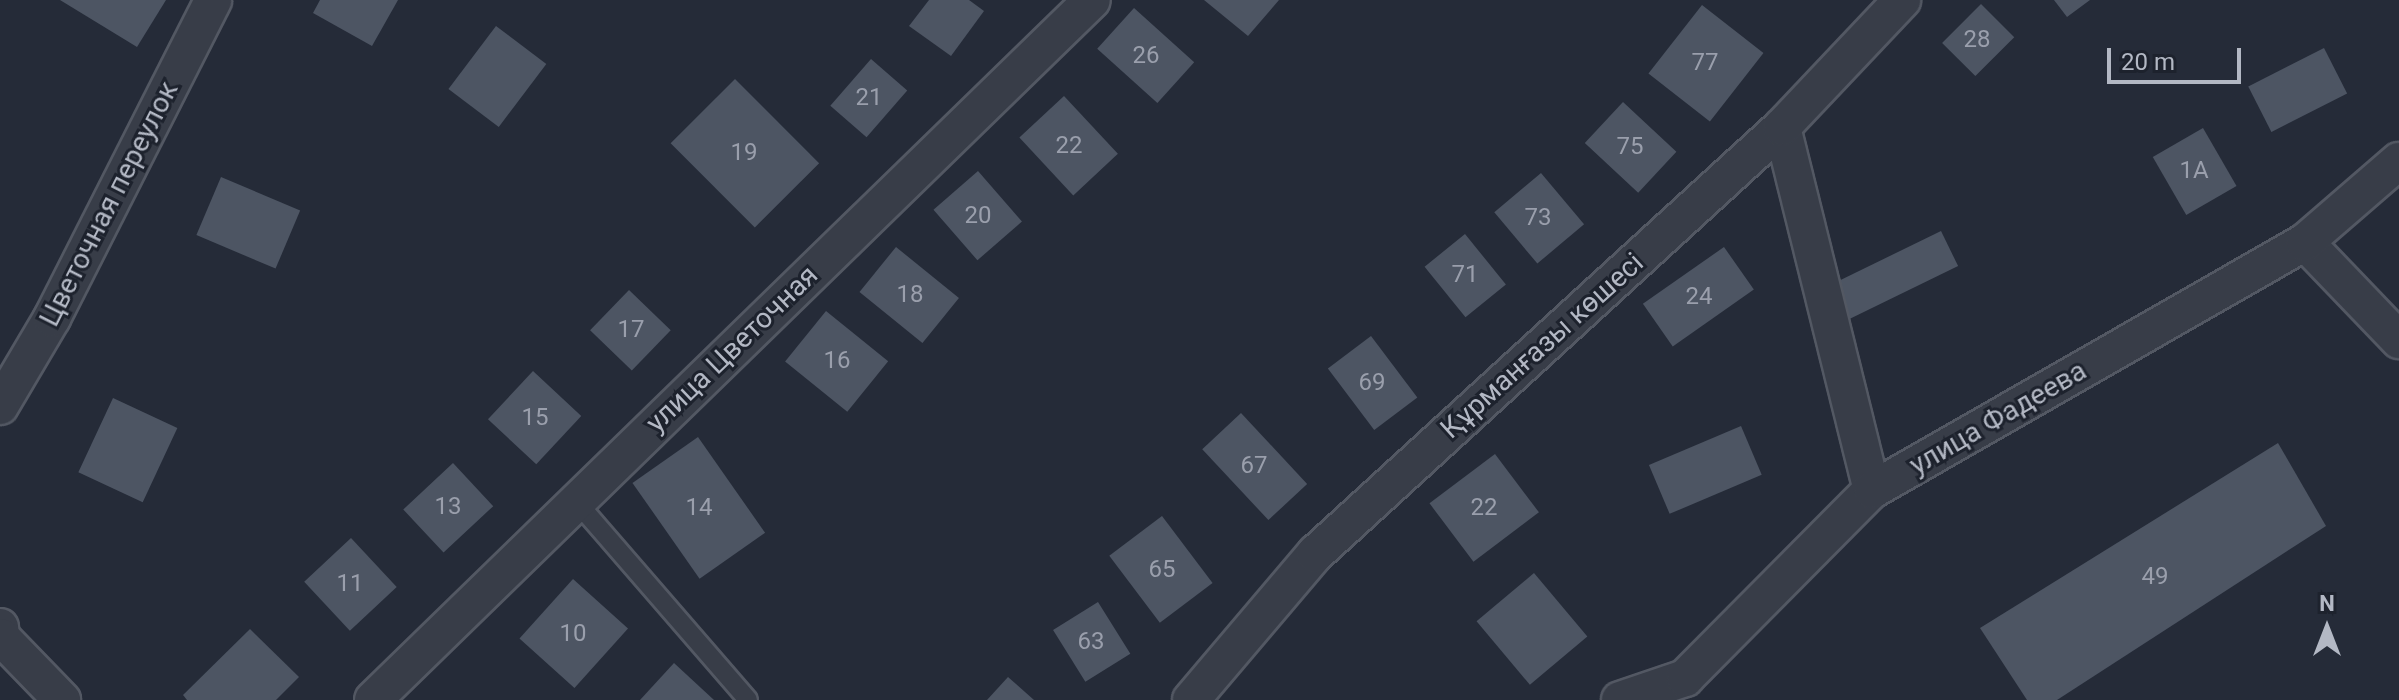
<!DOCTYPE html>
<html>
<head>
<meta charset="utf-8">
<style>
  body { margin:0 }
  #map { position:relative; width:2399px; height:700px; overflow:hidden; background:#252b38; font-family:Roboto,sans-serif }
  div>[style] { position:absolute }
  .building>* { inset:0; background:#4d5563; transform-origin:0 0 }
  .roads { filter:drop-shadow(2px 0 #535863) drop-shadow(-2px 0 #535863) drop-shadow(0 2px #535863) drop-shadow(0 -2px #535863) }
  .lane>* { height:18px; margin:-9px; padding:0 9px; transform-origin:9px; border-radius:9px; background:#383d48 }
  .street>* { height:36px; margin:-18px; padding:0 18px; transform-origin:18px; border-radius:18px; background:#383d48 }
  span { translate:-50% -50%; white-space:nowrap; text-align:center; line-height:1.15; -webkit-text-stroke:6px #1d222d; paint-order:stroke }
  .number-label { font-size:24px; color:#9a9fac }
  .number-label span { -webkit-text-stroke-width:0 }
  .street-label { font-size:28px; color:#b3b8c4 }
  .north { position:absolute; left:2287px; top:588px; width:80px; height:80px; -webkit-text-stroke:6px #1d222d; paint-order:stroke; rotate:0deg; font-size:22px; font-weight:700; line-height:32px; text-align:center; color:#b3b8c4 }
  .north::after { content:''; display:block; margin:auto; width:28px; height:36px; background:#b3b8c4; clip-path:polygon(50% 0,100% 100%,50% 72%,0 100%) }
  .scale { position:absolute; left:2107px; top:48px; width:134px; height:36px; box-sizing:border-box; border:4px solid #b3b8c4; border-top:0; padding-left:10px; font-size:24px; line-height:28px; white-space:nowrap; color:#b3b8c4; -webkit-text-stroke:6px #1d222d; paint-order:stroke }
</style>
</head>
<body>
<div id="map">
  <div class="building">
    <div style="clip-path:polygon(60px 0,166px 0,137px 47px)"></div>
    <div style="clip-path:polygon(320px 0,398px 0,372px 46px,313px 13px)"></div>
    <div style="clip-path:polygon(929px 0,969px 0,984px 11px,951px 56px,909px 26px)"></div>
    <div style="clip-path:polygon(1204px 0,1279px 0,1248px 36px)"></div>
    <div style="clip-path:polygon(2054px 0,2090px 0,2067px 17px)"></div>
    <div style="left:1981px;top:4px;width:47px;height:55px;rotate:45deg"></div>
    <div style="left:1702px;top:5px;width:78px;height:87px;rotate:38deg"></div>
    <div style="left:1134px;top:8px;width:81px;height:55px;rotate:42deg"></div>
    <div style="left:496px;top:26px;width:63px;height:79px;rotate:37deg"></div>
    <div style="left:2324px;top:48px;width:51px;height:85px;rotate:63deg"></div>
    <div style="left:871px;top:59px;width:48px;height:62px;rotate:41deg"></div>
    <div style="left:735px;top:79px;width:119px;height:91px;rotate:45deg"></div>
    <div style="left:1064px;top:96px;width:79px;height:61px;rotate:47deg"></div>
    <div style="left:1623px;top:102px;width:73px;height:56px;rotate:43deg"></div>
    <div style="left:2203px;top:128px;width:67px;height:58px;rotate:60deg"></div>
    <div style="left:978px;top:171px;width:67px;height:59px;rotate:49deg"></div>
    <div style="left:1541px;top:173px;width:67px;height:61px;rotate:50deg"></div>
    <div style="left:221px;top:177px;width:86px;height:63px;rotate:23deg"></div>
    <div style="left:1941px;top:231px;width:39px;height:122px;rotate:64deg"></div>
    <div style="left:1465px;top:234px;width:65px;height:52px;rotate:51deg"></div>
    <div style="left:896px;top:247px;width:81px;height:58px;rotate:39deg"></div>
    <div style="left:1724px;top:247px;width:52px;height:99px;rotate:55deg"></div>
    <div style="left:629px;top:290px;width:58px;height:56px;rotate:44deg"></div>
    <div style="left:826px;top:311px;width:80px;height:65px;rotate:39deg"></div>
    <div style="left:1371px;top:336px;width:77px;height:54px;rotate:53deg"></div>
    <div style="left:533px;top:371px;width:66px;height:66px;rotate:43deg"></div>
    <div style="left:113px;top:398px;width:71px;height:82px;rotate:25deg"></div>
    <div style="left:1241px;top:413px;width:97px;height:53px;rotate:47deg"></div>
    <div style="left:1741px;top:426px;width:53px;height:100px;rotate:67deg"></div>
    <div style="left:698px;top:437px;width:117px;height:80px;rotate:55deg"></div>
    <div style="clip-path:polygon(2278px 443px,2326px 526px,2057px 700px,2027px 700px,1980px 628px)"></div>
    <div style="left:1495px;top:454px;width:73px;height:82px;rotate:53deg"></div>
    <div style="left:453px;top:463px;width:59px;height:68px;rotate:47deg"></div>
    <div style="left:1162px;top:516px;width:84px;height:66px;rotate:53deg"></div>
    <div style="left:351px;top:538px;width:67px;height:64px;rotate:47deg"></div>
    <div style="left:1534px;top:573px;width:83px;height:75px;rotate:50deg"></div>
    <div style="left:573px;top:579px;width:74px;height:80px;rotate:42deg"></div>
    <div style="left:1098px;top:602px;width:61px;height:53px;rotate:58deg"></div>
    <div style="clip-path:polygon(250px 629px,299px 677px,276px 700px,187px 700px,183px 695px)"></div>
    <div style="clip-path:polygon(674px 663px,714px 700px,640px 700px)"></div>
    <div style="clip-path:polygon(1008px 677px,1034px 700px,987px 700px)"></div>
  </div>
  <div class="roads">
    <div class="lane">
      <div style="left:575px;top:500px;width:264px;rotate:49.1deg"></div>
    </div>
    <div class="street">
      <div style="left:1782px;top:127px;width:374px;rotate:76.1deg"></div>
      <div style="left:2305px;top:242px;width:136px;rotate:46.2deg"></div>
      <div style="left:0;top:406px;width:102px;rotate:-59.4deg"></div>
      <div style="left:52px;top:318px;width:356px;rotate:-63.1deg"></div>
      <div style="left:0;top:627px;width:10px;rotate:84deg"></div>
      <div style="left:1px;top:637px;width:88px;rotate:45.9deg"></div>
      <div style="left:373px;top:700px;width:1003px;rotate:-44.23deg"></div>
      <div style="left:1191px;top:700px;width:192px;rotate:-49.7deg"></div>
      <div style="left:1315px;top:554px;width:633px;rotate:-42.44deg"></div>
      <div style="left:1782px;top:127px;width:175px;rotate:-46.6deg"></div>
      <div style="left:1620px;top:700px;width:69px;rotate:-18.7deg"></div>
      <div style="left:1685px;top:678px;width:265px;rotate:-45.2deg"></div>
      <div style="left:1872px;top:490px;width:499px;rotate:-29.8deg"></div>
      <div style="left:2305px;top:242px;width:124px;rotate:-40.8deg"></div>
    </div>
  </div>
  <div class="number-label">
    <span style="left:1977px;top:40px">28</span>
    <span style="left:1146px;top:56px">26</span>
    <span style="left:1705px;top:63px">77</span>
    <span style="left:869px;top:98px">21</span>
    <span style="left:1069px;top:146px">22</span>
    <span style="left:1630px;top:147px">75</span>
    <span style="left:744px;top:153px">19</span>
    <span style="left:2194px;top:171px">1А</span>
    <span style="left:978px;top:216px">20</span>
    <span style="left:1538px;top:218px">73</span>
    <span style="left:1465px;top:275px">71</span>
    <span style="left:910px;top:295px">18</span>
    <span style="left:1699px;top:297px">24</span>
    <span style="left:631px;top:330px">17</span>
    <span style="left:837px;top:361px">16</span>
    <span style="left:1372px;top:383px">69</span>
    <span style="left:535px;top:418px">15</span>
    <span style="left:1254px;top:466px">67</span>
    <span style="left:448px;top:507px">13</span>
    <span style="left:699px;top:508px">14</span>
    <span style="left:1484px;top:508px">22</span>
    <span style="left:1162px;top:570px">65</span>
    <span style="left:2155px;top:577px">49</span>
    <span style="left:350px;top:584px">11</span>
    <span style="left:573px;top:634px">10</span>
    <span style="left:1091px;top:642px">63</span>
  </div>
  <div class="street-label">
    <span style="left:109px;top:204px;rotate:-63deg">Цветочная переулок</span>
    <span style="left:1542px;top:346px;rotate:-42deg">Құрманғазы көшесі</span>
    <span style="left:732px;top:349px;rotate:-44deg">улица Цветочная</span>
    <span style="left:1998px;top:418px;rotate:-30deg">улица Фадеева</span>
  </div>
  <div class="north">N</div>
  <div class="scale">20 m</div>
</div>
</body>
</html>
